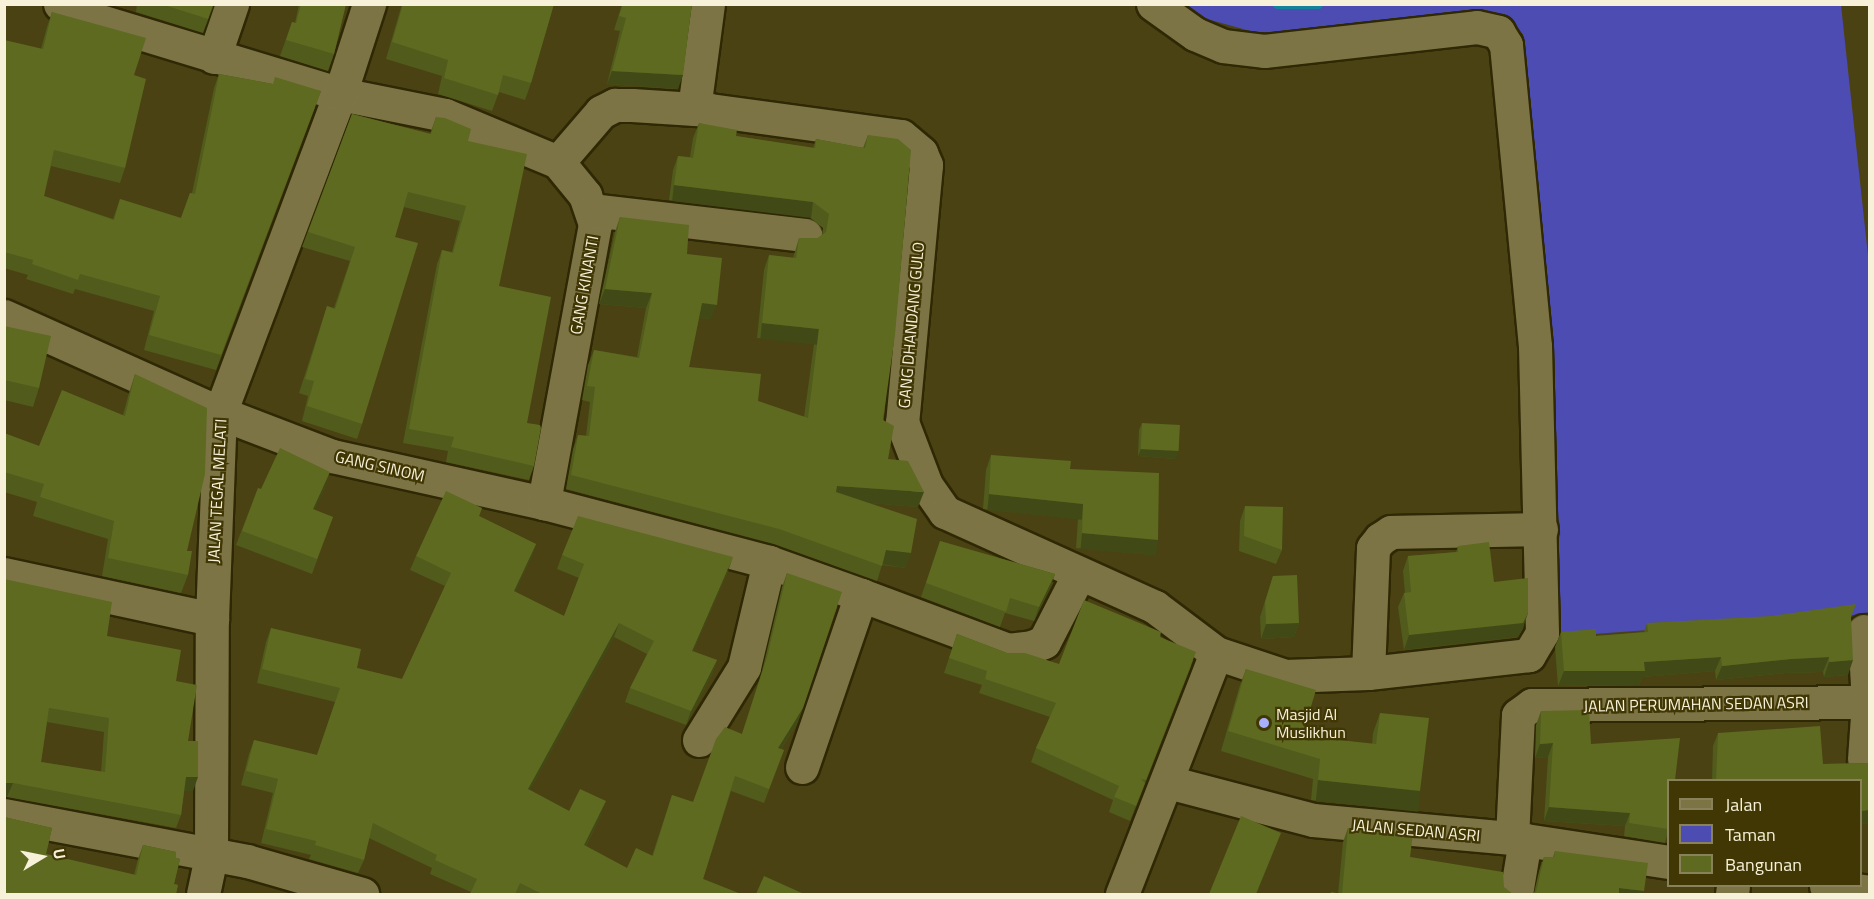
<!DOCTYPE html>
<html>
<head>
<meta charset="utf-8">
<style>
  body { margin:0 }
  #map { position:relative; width:1874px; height:899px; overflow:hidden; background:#4b4213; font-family:"Titillium Web",sans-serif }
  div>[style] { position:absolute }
  .green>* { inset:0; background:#4d4cb2 }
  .stream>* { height:9px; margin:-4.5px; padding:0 4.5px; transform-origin:4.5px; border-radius:4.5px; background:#13839c }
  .roads { filter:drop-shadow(2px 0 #2f2804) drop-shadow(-2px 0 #2f2804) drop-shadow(0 2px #2f2804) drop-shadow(0 -2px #2f2804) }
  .minor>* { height:33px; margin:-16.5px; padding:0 16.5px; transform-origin:16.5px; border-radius:16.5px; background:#7d7446 }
  .wall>* { inset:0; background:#505b1c }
  .shaded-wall>* { inset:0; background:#414a16; transform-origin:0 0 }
  .building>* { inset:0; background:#5d6a20; transform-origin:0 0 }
  .dots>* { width:16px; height:16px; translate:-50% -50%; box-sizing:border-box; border:3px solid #403705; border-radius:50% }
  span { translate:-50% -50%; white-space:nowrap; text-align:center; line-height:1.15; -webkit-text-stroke:4.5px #403705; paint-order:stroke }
  .street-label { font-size:16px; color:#f6f1d8 }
  .poi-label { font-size:16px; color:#f6f1d8 }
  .left { translate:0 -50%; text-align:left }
  .frame { position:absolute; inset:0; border:6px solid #f6f1d8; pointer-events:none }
  .legend { position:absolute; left:1667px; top:779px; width:195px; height:108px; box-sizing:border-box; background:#403705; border:2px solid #898159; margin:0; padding:8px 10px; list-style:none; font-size:18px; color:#f6f1d8 }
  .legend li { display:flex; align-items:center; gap:12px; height:30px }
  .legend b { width:30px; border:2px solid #898159 }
  .north { position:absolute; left:12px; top:827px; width:60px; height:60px; -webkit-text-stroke:4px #403705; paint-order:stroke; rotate:80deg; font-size:16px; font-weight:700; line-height:24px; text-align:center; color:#f6f1d8 }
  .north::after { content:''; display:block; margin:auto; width:21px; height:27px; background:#f6f1d8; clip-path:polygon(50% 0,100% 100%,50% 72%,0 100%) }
</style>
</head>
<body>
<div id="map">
  <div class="green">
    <div style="clip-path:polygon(1156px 5px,1841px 5px,1870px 274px,1869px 614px,1552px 637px,1546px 413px,1523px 34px,1505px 22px,1301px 45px)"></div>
  </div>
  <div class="stream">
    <div style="left:1277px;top:4px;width:41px"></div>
  </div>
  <div class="roads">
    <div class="minor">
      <div style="left:60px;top:4px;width:40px;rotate:23.4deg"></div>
      <div style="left:97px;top:20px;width:254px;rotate:16.9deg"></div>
      <div style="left:340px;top:94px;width:107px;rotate:11.3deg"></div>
      <div style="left:445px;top:115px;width:122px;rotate:22.6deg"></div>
      <div style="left:558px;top:162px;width:43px;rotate:50.7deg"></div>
      <div style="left:585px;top:195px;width:31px;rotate:71deg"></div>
      <div style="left:595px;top:224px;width:284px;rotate:100.4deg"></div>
      <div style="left:1153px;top:4px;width:52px;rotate:35.5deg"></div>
      <div style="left:1195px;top:34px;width:30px;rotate:23deg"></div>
      <div style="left:1223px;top:46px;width:41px;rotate:7deg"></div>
      <div style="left:1264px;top:51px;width:214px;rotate:-6.4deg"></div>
      <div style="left:1477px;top:27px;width:22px;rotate:13deg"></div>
      <div style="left:1498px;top:32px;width:15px;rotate:58deg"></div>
      <div style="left:1506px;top:45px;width:302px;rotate:84.5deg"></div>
      <div style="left:1535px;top:346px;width:287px;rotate:88.6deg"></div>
      <div style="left:1542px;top:633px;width:26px;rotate:121deg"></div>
      <div style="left:1529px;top:655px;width:162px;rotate:173.6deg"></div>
      <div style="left:1368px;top:673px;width:83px;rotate:177.9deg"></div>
      <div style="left:1285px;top:676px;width:73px;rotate:-161.6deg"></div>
      <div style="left:214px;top:57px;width:56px;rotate:-71.2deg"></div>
      <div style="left:694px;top:109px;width:106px;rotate:-82.4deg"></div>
      <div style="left:558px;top:162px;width:66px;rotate:-49.3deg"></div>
      <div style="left:601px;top:112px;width:16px;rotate:-27deg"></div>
      <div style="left:615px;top:105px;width:17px"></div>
      <div style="left:632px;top:105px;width:78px;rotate:3.7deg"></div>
      <div style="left:710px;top:110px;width:193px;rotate:7.8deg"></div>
      <div style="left:901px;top:136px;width:26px;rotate:40deg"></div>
      <div style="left:921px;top:153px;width:13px;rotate:67deg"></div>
      <div style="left:926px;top:165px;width:258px;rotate:95.3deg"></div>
      <div style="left:902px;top:422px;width:67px;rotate:69.1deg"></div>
      <div style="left:926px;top:485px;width:33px;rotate:55deg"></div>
      <div style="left:945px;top:512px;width:230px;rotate:24.3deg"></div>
      <div style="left:1155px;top:607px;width:76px;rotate:37deg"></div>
      <div style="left:1216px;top:653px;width:259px;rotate:111.3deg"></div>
      <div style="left:592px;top:210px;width:215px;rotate:6.7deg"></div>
      <div style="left:4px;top:316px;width:237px;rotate:24.2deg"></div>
      <div style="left:220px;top:413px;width:120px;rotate:21deg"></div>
      <div style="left:332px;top:456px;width:217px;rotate:12.5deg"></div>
      <div style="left:544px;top:503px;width:233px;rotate:14.7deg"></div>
      <div style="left:769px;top:562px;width:98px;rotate:19.7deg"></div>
      <div style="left:4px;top:574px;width:213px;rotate:12.2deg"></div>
      <div style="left:1864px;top:631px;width:71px;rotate:86.8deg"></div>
      <div style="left:1368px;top:673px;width:125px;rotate:-87.7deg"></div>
      <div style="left:1373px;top:548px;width:11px;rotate:-52deg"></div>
      <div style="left:1380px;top:539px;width:13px;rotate:-32deg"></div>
      <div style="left:1391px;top:532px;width:150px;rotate:-1.1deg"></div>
      <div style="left:699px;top:740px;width:86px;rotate:-58.3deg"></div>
      <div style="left:744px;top:667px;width:108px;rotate:-76.6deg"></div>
      <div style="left:802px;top:767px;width:182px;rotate:-71.1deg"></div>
      <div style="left:861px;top:595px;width:157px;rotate:20.5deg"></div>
      <div style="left:1008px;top:650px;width:24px;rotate:-7deg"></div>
      <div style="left:1032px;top:647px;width:13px;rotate:-23deg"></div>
      <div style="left:1044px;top:642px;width:76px;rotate:-62.8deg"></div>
      <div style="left:1168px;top:782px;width:150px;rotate:14.7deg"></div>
      <div style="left:1313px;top:820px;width:200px;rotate:5.2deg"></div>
      <div style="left:1512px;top:838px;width:158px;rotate:8.7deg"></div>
      <div style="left:4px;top:815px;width:247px;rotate:10.7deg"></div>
      <div style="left:247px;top:861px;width:120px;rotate:16deg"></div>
      <div style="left:1512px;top:838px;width:123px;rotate:-87.2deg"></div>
      <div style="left:1518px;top:715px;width:17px;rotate:-36deg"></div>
      <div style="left:1532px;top:705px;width:336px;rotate:-0.5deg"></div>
      <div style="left:1868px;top:702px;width:57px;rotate:94deg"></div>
      <div style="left:1826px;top:886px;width:44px;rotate:7.8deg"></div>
      <div style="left:203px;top:894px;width:40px;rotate:-78deg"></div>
      <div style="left:211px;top:855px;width:236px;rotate:-89.8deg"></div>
      <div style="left:212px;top:619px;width:206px;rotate:-87.8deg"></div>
      <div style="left:220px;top:413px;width:341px;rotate:-69.4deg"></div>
      <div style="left:340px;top:94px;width:95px;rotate:-72.1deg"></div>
      <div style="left:1516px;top:894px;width:55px;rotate:-80.5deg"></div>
      <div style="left:1732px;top:894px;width:8px;rotate:-83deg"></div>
    </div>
  </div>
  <div class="wall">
    <div style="clip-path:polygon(137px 4px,214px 4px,203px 33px,136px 12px)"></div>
    <div style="clip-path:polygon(299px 4px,346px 4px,334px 54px,328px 71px,280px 56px,292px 22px,295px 23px)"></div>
    <div style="clip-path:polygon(402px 4px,554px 4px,531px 83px,525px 100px,499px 92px,492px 111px,438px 94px,442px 76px,386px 59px)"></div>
    <div style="clip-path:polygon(622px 4px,692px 4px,678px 89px,607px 84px,620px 31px,614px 30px)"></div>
    <div style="clip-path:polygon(52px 12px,134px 75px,125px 168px,120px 183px,51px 166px,44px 196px,113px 219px,120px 199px,181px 218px,190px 193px,192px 193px,214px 88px,219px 74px,273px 84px,321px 91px,216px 370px,144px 350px,154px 311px,75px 289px,73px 294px,26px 279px,28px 275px,4px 268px,4px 40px,41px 49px,47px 27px)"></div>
    <div style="clip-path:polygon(352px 114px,430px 134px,436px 117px,468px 141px,527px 423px,534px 466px,529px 480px,446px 462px,448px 451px,403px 443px,437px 264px,442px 250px,452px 252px,460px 221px,404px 207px,395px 237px,362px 424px,357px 439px,302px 421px,308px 396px,299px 393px,327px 306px,334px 308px,350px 261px,302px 247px)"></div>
    <div style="clip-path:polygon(699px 123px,736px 136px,813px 148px,816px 139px,863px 148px,868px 135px,883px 420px,888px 459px,918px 507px,870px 503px,906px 568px,882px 565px,877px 581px,774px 544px,566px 489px,573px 449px,578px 435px,586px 436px,590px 402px,582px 400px,588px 365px,594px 350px,637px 357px,646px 308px,599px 304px,615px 232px,620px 217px,687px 254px,711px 319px,699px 318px,689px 367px,758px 401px,804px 417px,814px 344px,757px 338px,764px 270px,769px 255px,793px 258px,799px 238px,818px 238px,822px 235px,823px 228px,808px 216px,669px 200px,673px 170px,678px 156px,690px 157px,693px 138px)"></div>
    <div style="clip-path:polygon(4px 326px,39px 388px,33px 407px,4px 400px)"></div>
    <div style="clip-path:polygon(135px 374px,187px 551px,188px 575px,181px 593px,102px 576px,108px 539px,33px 516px,37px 502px,4px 492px,4px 433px,39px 446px,123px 415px,129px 393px)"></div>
    <div style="clip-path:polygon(1142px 423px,1176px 459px,1138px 456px,1139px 430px)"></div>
    <div style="clip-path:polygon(991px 455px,1070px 469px,1153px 555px,1076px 548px,1078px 519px,983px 509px,986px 470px)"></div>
    <div style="clip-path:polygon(325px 487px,314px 510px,333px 517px,312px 574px,236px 545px,258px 488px,261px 489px)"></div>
    <div style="clip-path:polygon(1245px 506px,1282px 550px,1276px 564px,1239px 551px,1240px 521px)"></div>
    <div style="clip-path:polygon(482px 508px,479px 516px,536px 544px,531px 558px,515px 592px,564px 616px,579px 578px,557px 569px,562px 555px,728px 571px,693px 651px,717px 660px,712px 674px,686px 725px,625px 702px,630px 688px,647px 654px,614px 637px,530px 790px,569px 811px,601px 815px,586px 846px,627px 868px,652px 856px,672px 795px,693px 802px,742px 734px,762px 671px,782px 587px,787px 573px,798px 722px,781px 749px,784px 750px,764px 803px,731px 791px,703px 879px,741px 894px,470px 894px,471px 892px,430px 874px,432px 868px,369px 838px,364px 860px,358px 873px,309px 859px,311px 855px,261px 843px,273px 793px,241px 785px,249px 754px,254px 740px,317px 755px,335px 702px,257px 683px,266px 642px,271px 628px,357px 668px,402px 679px,445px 586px,410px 570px,416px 556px)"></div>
    <div style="clip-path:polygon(940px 541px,1055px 574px,1049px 589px,1034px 621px,1005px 613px,1000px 627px,921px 597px)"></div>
    <div style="clip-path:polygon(1458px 546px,1494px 582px,1523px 628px,1518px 637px,1404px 650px,1398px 607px,1404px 593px,1405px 593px,1403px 571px,1408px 556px,1456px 552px)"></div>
    <div style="clip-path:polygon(1273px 576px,1299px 623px,1294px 637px,1261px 639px,1260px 617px)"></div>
    <div style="clip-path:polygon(evenodd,4px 579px,107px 636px,176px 681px,188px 741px,193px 791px,184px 791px,181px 815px,176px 828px,7px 797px,4px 579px,47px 722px,104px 732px,101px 772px,41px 762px,47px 722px)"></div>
    <div style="clip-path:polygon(1851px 618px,1848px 675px,1824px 677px,1823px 672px,1786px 673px,1716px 680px,1715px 671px,1642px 677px,1639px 685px,1558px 686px,1555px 647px,1561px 632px,1596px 636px,1644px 632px,1647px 623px)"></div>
    <div style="clip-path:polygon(957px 634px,1007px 653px,1059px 664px,1160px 637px,1191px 666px,1130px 821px,1109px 812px,1113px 800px,1031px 762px,1036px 748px,1050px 717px,979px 693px,982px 685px,944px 673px)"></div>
    <div style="clip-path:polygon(1246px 669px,1302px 736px,1372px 744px,1373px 733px,1380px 713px,1413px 810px,1311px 800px,1313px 779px,1221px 751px,1239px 688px)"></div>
    <div style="clip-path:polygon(1541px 711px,1591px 744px,1668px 780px,1668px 832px,1665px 843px,1624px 836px,1625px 826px,1544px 821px,1548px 757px,1535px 758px,1536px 725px)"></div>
    <div style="clip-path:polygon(1718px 733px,1823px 764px,1869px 763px,1869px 823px,1860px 824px,1860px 780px,1712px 780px,1713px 746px)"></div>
    <div style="clip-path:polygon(4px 817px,52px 828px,46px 854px,134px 875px,138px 859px,143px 845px,176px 852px,176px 858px,180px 859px,174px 884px,178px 885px,176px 894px,4px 894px)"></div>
    <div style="clip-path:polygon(1348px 828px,1410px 857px,1504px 887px,1330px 894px,1338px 894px,1343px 842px)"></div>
    <div style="clip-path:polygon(1555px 851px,1643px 894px,1534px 893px,1539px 871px,1544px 857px,1553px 857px)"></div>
  </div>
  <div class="shaded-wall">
    <div style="clip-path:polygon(612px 71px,683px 75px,678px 89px,607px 84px)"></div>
    <div style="left:674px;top:185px;width:140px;height:16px;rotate:7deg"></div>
    <div style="clip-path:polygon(605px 289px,652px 293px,646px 308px,599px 304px)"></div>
    <div style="clip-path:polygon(702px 303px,717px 305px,711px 319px,697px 318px)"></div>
    <div style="left:762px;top:323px;width:57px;height:16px;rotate:6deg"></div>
    <div style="clip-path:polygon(1141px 449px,1179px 451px,1176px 459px,1138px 456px)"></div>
    <div style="clip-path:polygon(330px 472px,325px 487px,308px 524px,313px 509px)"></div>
    <div style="clip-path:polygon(837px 486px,924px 492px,918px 507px,832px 500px)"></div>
    <div style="left:989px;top:494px;width:95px;height:16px;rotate:6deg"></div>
    <div style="left:1082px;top:533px;width:76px;height:16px;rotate:5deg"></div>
    <div style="clip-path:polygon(536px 544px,531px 558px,509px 605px,514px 591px)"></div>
    <div style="clip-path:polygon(886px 550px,911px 553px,906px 568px,880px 564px)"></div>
    <div style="clip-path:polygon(733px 557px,728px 571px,687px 665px,692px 651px)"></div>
    <div style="clip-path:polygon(1055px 574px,1049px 589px,1034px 621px,1039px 607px)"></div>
    <div style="clip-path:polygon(1528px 613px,1523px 628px,1518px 637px,1404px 650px,1409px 635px)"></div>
    <div style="clip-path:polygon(619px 623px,614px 637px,523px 803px,528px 789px)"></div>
    <div style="clip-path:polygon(1299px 623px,1294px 637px,1261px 639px,1266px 624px)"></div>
    <div style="clip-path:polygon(1721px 657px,1715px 671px,1642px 677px,1639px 685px,1558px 686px,1564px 671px,1644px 662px)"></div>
    <div style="clip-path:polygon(1829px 657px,1823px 672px,1786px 673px,1716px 680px,1722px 666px,1791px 659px)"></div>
    <div style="clip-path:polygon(717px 660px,712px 674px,686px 725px,691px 711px)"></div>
    <div style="clip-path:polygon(1853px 660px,1848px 675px,1824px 677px,1829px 662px)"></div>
    <div style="clip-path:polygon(803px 708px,798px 722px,773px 761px,778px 748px)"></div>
    <div style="clip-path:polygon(1553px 743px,1548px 757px,1535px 758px,1540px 744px)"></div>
    <div style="clip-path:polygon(186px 777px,198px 777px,193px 791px,181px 791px)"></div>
    <div style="left:1318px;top:780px;width:103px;height:21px;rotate:6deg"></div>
    <div style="clip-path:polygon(4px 783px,13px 783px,7px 797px,4px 797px)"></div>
    <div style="clip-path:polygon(606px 801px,601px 815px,579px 859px,584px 845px)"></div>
    <div style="clip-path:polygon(1549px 807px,1630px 813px,1625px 826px,1544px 821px)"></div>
    <div style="clip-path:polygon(1869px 810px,1869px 823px,1860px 824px,1860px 811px)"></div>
    <div style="clip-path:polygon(1281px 833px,1257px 894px,1256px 894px)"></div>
    <div style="clip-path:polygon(1619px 888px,1644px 891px,1643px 894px,1617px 894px)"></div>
  </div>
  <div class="building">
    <div style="clip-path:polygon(161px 4px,213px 4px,208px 19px)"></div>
    <div style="clip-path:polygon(301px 4px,346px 4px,334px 54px,286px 40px,292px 22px,296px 23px)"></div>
    <div style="clip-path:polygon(403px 4px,554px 4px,531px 83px,503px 75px,498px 95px,444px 78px,448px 60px,392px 42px)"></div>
    <div style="clip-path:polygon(623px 4px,692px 4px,683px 75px,612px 71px,626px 18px,619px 16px)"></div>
    <div style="clip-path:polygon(52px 12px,146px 38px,134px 75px,146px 79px,125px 168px,54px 150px,44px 196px,114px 220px,120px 199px,181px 218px,190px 193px,195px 194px,219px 74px,273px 84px,275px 77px,321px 91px,221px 355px,149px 335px,160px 296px,80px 274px,78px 280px,32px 264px,33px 260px,4px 252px,4px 40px,43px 49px)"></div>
    <div style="clip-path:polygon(352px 114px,431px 134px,436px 117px,445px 118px,471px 129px,468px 141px,527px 154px,499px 286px,551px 297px,527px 423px,540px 425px,541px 428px,534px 466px,451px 447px,454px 437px,409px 429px,442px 250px,453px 253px,466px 206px,408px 192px,395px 237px,418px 243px,362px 424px,307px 406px,314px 381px,305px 379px,327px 306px,335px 309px,355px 247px,308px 232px)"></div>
    <div style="clip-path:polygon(699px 123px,737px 130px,736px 136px,815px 148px,816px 139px,865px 148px,868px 135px,898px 139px,911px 150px,895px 335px,883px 420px,894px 426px,888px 459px,908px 461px,924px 492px,837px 486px,836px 492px,917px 519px,911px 553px,886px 550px,882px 566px,779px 529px,571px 475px,578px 435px,589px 436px,595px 387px,587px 386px,594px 350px,639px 358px,652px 293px,605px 289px,620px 217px,689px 225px,687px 254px,722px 258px,717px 305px,702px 303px,689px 367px,761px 374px,758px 401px,808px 418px,819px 329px,762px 323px,769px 255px,796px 258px,799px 238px,818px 238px,826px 232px,829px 214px,813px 202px,674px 185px,678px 156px,693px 158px)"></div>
    <div style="clip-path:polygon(4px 326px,51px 336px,39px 388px,4px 380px)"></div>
    <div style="clip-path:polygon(135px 374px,207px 408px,205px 474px,187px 551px,192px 551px,188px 575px,108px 558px,114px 521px,40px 497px,44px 484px,4px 472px,4px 433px,39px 446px,62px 390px,125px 416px)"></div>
    <div style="left:1142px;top:423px;width:38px;height:26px;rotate:3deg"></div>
    <div style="clip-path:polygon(280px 448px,330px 472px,313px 509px,333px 517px,317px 559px,242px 531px,258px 488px,261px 489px)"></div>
    <div style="clip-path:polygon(991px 455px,1071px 461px,1070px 469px,1159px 473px,1158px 540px,1082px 533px,1083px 504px,989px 494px)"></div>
    <div style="clip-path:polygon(446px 491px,482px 508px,479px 516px,536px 544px,514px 591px,564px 616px,584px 564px,562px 555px,578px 516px,733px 557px,692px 651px,717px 660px,691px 711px,630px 688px,654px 641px,619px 623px,528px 789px,569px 811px,580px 789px,606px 801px,584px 845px,627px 868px,636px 848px,653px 856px,672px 795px,693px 802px,716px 739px,725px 727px,742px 734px,767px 657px,787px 573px,842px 592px,803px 708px,778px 748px,784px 750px,769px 789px,735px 776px,703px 879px,741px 894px,542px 894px,520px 883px,515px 894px,470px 894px,477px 879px,435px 860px,437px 855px,373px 823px,364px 860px,315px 845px,316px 841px,266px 829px,278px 779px,246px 771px,254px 740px,317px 755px,340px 688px,262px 669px,271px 628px,361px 649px,357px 668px,402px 679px,451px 573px,416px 556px)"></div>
    <div style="clip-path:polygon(1245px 506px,1283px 507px,1282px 550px,1244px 536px)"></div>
    <div style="clip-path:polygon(940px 541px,1055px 574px,1039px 607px,1010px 598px,1006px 612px,926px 583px)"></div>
    <div style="clip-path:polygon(1489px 542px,1494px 582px,1528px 578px,1528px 613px,1523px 623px,1409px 635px,1404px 593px,1411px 592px,1408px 556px,1458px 552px,1458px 546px)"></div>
    <div style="clip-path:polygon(1297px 575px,1299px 623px,1266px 624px,1265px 602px,1273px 576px)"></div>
    <div style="clip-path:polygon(evenodd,4px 579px,112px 602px,107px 636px,181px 650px,176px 681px,197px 685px,188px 741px,198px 741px,198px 777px,186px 777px,181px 815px,13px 783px,4px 783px,4px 579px,49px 708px,109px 718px,105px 772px,41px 762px,49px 708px)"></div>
    <div style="clip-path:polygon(1084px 600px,1161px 632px,1160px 637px,1196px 652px,1146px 780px,1141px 779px,1145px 783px,1136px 806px,1114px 797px,1119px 786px,1036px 748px,1056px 703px,985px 679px,987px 671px,949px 658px,957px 634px,1007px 653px,1025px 653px,1059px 664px)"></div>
    <div style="clip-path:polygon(1856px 604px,1851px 617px,1853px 660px,1829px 662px,1829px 657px,1791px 659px,1722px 666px,1721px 657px,1644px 662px,1645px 671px,1564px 671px,1561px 632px,1596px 629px,1596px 636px,1648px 632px,1647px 623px,1771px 616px)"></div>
    <div style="clip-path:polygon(1246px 669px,1316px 690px,1302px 736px,1376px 744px,1380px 713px,1429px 718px,1420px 791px,1318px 780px,1320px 759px,1228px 731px)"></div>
    <div style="clip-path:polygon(1589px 710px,1591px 744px,1680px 738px,1675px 780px,1668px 780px,1668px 829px,1629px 823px,1630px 813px,1549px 807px,1553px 743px,1540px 744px,1541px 711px)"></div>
    <div style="clip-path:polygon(1820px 726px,1823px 764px,1869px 763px,1869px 810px,1860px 811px,1860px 780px,1716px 780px,1718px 733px)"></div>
    <div style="clip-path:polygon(1241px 816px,1281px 833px,1256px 894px,1209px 894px)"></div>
    <div style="clip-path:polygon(4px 817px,52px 828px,46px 854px,136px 875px,143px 845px,176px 852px,176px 858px,180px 859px,174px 884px,178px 885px,176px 894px,4px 894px)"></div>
    <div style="clip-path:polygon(1348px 828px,1413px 834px,1410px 857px,1503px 872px,1504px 887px,1513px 894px,1331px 894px,1331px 892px,1342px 894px)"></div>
    <div style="clip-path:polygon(1555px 851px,1648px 863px,1644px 891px,1619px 888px,1619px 894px,1529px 894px,1536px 892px,1544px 857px,1554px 857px)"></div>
    <div style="clip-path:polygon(764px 876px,804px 894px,756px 894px)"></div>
  </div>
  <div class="dots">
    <div style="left:1264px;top:723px;background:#a8b0fc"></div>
  </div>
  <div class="street-label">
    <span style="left:584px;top:285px;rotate:-80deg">GANG KINANTI</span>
    <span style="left:911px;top:325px;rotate:-85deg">GANG DHANDANG GULO</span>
    <span style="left:380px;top:466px;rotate:13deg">GANG SINOM</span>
    <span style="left:217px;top:491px;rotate:-87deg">JALAN TEGAL MELATI</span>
    <span style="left:1696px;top:704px;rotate:-1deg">JALAN PERUMAHAN SEDAN ASRI</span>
    <span style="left:1416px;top:830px;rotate:5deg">JALAN SEDAN ASRI</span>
  </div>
  <div class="poi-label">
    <span class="left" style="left:1276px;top:723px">Masjid Al<br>Muslikhun</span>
  </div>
  <div class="frame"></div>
  <ul class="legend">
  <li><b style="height:8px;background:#7d7446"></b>Jalan</li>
  <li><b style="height:16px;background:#4d4cb2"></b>Taman</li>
  <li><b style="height:16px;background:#5d6a20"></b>Bangunan</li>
  </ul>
  <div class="north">U</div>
</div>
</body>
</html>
